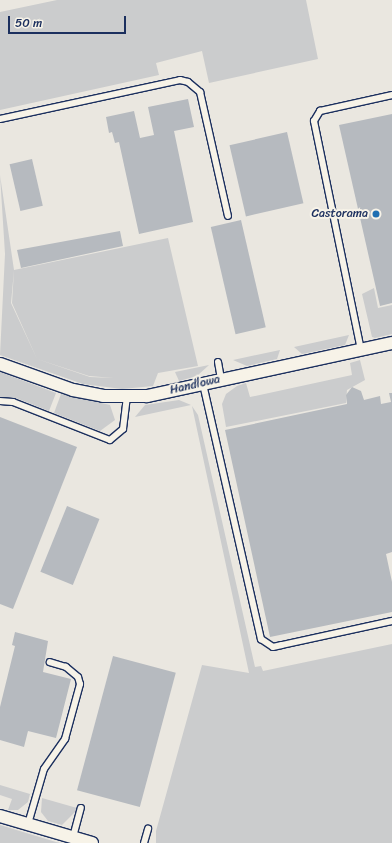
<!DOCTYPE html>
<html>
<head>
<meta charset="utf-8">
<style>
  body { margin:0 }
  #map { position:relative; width:392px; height:843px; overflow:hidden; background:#eae7e0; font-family:Sriracha,sans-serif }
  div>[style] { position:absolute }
  .green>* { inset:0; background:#cbcccd }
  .building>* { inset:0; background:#b6babf; transform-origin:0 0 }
  .roads { filter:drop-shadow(1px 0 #1b2f5e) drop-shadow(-1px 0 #1b2f5e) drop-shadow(0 1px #1b2f5e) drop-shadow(0 -1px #1b2f5e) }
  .service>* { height:6px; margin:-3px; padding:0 3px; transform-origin:3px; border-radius:3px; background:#f7f3e8 }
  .minor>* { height:12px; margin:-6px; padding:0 6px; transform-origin:6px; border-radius:6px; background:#f7f3e8 }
  .dots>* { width:11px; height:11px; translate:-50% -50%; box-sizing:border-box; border:2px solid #f7f3e8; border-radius:50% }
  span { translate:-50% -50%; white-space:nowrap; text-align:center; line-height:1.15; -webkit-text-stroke:4px #f7f3e8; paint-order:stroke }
  .poi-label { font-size:12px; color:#1b2f5e }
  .right { translate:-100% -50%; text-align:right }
  .street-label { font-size:12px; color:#1b2f5e }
  .scale { position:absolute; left:8px; top:16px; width:118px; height:18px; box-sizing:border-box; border:2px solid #1b2f5e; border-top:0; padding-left:5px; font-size:12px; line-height:14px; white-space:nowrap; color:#1b2f5e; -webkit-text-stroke:3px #f7f3e8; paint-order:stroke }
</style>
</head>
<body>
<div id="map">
  <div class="green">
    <div style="clip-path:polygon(57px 0,306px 0,318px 59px,209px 83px,202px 51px,156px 63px,159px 75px,0 110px,0 12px)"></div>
    <div style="clip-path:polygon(0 175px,14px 270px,11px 303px,37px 359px,90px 377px,114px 378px,89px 376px,37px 359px,12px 303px,14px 270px,168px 238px,198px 366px,158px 373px,153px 386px,122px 389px,83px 384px,0 355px,5px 254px)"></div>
    <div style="clip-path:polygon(374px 288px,378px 308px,392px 305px,392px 334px,375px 338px,372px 337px,362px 294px)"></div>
    <div style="clip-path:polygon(349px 335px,345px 345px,302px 354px,294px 347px)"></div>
    <div style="clip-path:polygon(280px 350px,277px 359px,247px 366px,233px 360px)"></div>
    <div style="clip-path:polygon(360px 360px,365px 380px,347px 390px,346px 403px,226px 427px,222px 404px,226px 394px,237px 386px,246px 383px,250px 397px,352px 375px,350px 363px)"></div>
    <div style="clip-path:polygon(209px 365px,197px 376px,179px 381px,175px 372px)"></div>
    <div style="clip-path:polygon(0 372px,56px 393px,49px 411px,16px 398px,0 397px)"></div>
    <div style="clip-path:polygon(61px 394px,110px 405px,115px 420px,100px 431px,54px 413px)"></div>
    <div style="clip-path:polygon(179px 400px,191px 405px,135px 417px,145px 405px)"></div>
    <div style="clip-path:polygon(192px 406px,198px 415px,255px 667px,261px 666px,263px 671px,392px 644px,392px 843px,156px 843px,156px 831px,202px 665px,249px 673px)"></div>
    <div style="clip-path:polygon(0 785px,30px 794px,28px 802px,18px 810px,8px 810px,12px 799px,0 795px)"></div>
    <div style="clip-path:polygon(42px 798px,77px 808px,76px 811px,62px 825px,48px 821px,41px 812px)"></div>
    <div style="clip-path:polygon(0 825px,56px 842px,61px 843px,0 843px)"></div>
  </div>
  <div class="building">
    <div style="clip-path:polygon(188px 99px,194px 127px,174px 131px,193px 222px,139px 234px,119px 142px,115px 143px,112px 132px,109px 133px,106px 117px,134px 111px,140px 138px,154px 135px,148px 107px)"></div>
    <div style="clip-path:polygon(392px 114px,392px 303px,380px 306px,339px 125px)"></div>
    <div style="left:287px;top:132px;width:73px;height:59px;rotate:77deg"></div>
    <div style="left:32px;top:159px;width:48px;height:23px;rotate:77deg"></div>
    <div style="left:241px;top:220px;width:110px;height:31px;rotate:77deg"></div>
    <div style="clip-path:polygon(120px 231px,123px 246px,21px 268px,17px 250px)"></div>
    <div style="clip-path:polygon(352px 387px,361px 391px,364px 400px,380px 396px,381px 404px,391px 402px,389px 393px,392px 393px,392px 552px,386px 554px,392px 582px,392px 612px,270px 637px,225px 430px,347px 404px,346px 395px)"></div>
    <div style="clip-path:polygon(0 417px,77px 447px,13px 609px,0 604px)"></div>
    <div style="left:67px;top:506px;width:35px;height:71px;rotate:22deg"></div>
    <div style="clip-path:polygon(15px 632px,48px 641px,43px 672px,71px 679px,56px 738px,28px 731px,24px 747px,0 740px,0 707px,15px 646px,12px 645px)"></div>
    <div style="left:113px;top:656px;width:65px;height:139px;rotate:15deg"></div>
  </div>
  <div class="roads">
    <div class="service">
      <div style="left:0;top:119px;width:184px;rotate:-12.2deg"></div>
      <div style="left:180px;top:80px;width:8px;rotate:14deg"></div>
      <div style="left:188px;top:82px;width:16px;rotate:40deg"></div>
      <div style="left:200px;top:92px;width:127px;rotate:77.3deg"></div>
      <div style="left:361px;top:350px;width:234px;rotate:-101.6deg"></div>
      <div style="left:314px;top:121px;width:12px;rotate:-59deg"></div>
      <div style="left:320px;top:111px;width:74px;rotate:-12.5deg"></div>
      <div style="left:218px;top:362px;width:17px;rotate:80deg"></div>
      <div style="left:203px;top:384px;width:262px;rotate:77.2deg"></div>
      <div style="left:261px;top:639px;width:14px;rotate:34deg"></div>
      <div style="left:273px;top:647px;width:9px;rotate:-13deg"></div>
      <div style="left:282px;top:645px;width:113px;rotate:-12.3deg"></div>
      <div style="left:0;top:401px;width:13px;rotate:4deg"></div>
      <div style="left:13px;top:402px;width:104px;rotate:21.4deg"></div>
      <div style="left:110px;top:440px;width:17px;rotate:-40deg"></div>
      <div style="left:123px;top:429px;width:32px;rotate:-83deg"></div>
      <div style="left:28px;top:824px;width:57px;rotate:-73.8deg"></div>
      <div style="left:44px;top:769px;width:37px;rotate:-55deg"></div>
      <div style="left:65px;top:739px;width:57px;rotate:-74.7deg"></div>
      <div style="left:80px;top:684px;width:7px;rotate:-106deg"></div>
      <div style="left:78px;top:677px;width:16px;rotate:-140deg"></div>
      <div style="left:66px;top:667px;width:17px;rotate:-163deg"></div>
      <div style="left:73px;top:837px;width:30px;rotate:-75deg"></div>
      <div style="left:144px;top:843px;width:15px;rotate:-74deg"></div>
    </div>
    <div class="minor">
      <div style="left:0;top:364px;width:77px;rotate:19.6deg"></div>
      <div style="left:73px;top:390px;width:31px;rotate:11deg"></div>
      <div style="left:103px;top:396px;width:44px"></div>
      <div style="left:147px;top:396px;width:251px;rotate:-12.2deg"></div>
      <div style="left:0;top:816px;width:96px;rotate:16.4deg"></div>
    </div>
  </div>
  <div class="dots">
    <div style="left:376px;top:214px;background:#1f6fb2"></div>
  </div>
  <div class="poi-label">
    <span class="right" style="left:368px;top:214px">Castorama</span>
  </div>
  <div class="street-label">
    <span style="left:195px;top:385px;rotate:-13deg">Handlowa</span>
  </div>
  <div class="scale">50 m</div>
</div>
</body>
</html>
